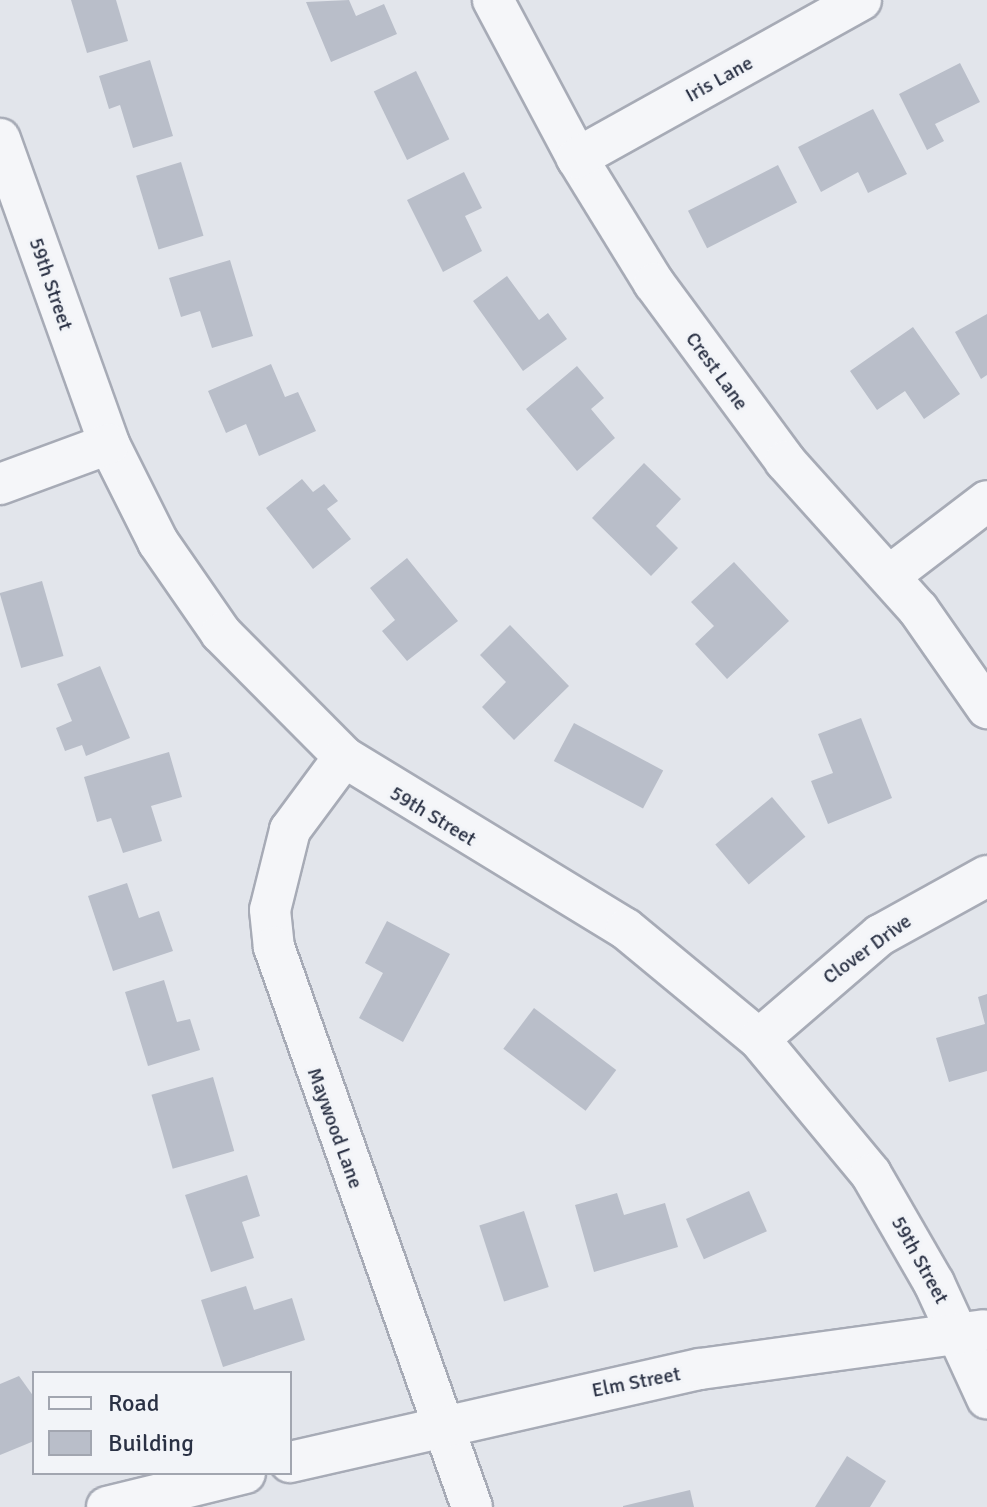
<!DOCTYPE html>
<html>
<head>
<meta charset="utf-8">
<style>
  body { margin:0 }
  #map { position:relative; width:987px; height:1507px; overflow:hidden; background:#e2e5eb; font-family:Signika,sans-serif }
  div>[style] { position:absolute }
  .building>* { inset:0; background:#b9bec9; transform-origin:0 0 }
  .roads { filter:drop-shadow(2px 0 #a7abb6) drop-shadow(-2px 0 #a7abb6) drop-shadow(0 2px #a7abb6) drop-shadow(0 -2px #a7abb6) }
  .minor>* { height:40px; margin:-20px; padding:0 20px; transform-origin:20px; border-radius:20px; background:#f5f6f9 }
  span { translate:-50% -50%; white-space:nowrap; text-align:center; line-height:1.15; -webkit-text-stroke:6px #f2f4f8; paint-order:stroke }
  .street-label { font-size:20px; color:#2a3144 }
  .legend { position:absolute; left:32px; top:1371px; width:260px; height:104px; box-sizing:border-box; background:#f2f4f8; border:2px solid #a2a6b0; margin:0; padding:10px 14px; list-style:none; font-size:24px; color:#2a3144 }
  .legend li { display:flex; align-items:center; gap:16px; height:40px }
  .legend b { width:40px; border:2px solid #a2a6b0 }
</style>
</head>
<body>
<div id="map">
  <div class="building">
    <div style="clip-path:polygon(71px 0,116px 0,128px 41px,87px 53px)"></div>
    <div style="clip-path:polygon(349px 0,356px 16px,384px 4px,397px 34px,331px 62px,306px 2px)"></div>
    <div style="clip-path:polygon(150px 60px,173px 136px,133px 148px,120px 105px,109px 109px,99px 76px)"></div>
    <div style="clip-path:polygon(960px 63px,980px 102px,935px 124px,944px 141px,927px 150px,899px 94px)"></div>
    <div style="left:416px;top:71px;width:76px;height:47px;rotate:64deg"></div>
    <div style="clip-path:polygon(873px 109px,907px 174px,868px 193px,858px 172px,821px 192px,798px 147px)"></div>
    <div style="left:181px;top:162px;width:77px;height:47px;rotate:73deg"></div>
    <div style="left:778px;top:165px;width:42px;height:101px;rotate:63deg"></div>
    <div style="clip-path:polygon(464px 172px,482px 208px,465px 216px,482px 251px,443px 272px,407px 200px)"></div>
    <div style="clip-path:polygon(230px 260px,253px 336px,212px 348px,200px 311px,181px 317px,169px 278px)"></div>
    <div style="clip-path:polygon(507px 276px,539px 320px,548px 313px,567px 339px,523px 371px,473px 301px)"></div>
    <div style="clip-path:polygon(987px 314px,987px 375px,981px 379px,955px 332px)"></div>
    <div style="clip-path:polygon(913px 327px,960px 394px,924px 419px,905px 391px,877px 410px,850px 371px)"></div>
    <div style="clip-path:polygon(271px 364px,285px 397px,298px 392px,316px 431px,259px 456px,246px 424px,226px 433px,208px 391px)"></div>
    <div style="clip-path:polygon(577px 366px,604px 398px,591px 409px,615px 438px,577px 471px,526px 409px)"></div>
    <div style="clip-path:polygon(644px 463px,681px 499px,656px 526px,678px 548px,651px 576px,592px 518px)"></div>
    <div style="clip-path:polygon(302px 479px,313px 492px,324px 484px,338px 501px,327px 509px,351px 539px,313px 569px,266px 508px)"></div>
    <div style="clip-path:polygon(407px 558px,458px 621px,407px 661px,382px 631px,395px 620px,370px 588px)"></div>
    <div style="clip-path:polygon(734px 562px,789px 621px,727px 679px,695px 644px,714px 626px,691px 602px)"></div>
    <div style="left:42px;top:581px;width:78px;height:44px;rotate:74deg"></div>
    <div style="clip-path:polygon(510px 625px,569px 686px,514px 740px,482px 707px,506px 682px,480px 655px)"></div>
    <div style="clip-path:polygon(100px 666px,130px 738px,86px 756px,82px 745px,65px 751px,56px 728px,72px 721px,57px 684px)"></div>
    <div style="clip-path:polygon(861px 718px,892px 798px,828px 824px,811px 781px,833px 773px,818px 734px)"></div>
    <div style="left:574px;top:723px;width:101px;height:43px;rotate:28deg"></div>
    <div style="clip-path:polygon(169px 752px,182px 797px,151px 806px,162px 841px,123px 853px,111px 818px,97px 822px,84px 777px)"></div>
    <div style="left:772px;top:797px;width:52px;height:74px;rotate:50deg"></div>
    <div style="clip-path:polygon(127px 883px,139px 918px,159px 911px,173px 951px,113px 971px,88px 896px)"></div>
    <div style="clip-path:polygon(387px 921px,450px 954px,403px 1042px,359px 1018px,383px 973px,365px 963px)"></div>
    <div style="clip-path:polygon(164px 980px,177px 1022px,190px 1019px,200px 1050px,148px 1066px,125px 992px)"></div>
    <div style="clip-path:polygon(987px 994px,987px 1071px,949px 1082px,936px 1038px,985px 1024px,978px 997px)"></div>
    <div style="left:534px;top:1008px;width:103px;height:51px;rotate:37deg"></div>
    <div style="left:213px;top:1077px;width:77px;height:64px;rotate:74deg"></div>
    <div style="clip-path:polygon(247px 1175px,260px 1216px,242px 1222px,254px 1258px,211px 1272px,185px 1195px)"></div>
    <div style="left:749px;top:1191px;width:44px;height:69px;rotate:66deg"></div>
    <div style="clip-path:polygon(617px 1193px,624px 1215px,665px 1203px,678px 1247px,594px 1272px,575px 1205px)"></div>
    <div style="left:524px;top:1211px;width:80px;height:47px;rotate:72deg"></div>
    <div style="clip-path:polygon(246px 1286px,254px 1310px,292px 1298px,305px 1340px,223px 1367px,201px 1300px)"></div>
    <div style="clip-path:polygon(19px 1376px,34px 1397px,34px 1441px,0 1455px,0 1384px)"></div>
    <div style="clip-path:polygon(847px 1456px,886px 1481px,870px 1507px,815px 1507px)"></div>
    <div style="clip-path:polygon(690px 1490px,694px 1507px,623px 1507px,623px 1506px)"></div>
  </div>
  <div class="roads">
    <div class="minor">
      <div style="left:493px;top:0;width:179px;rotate:62deg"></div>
      <div style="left:577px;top:158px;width:147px;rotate:58.4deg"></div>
      <div style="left:654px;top:283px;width:221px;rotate:53.6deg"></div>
      <div style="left:785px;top:461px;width:199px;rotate:48.1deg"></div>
      <div style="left:918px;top:609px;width:121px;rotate:55.1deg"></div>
      <div style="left:0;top:139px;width:324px;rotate:70.3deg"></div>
      <div style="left:109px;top:444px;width:110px;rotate:63.4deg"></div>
      <div style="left:158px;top:542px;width:111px;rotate:55.3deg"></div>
      <div style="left:221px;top:633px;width:175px;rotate:45.2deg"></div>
      <div style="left:344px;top:757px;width:330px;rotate:31.4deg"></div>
      <div style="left:626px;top:929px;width:173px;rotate:39.6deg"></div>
      <div style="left:759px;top:1039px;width:175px;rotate:50.3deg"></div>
      <div style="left:871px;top:1174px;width:126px;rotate:60deg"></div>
      <div style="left:934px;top:1283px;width:127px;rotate:65.3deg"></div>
      <div style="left:577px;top:158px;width:325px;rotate:-29.1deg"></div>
      <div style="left:0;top:484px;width:116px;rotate:-20.2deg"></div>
      <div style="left:889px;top:576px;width:123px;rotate:-37.4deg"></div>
      <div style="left:344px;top:757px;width:91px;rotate:126.5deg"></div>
      <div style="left:290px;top:830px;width:82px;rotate:104deg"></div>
      <div style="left:270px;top:910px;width:37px;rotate:84deg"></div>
      <div style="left:274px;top:947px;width:594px;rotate:70.53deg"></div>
      <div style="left:759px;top:1039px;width:160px;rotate:-40.7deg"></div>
      <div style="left:880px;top:935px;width:122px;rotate:-28.9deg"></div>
      <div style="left:290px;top:1462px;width:420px;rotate:-12.8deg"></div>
      <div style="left:700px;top:1369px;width:286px;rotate:-7.8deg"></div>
      <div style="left:107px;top:1507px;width:142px;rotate:-13.8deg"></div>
    </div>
  </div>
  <div class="street-label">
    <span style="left:719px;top:79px;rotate:-29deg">Iris Lane</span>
    <span style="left:51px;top:284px;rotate:71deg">59th Street</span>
    <span style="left:717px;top:371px;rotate:54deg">Crest Lane</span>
    <span style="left:433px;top:816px;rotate:31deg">59th Street</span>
    <span style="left:867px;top:949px;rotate:-36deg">Clover Drive</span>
    <span style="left:335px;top:1128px;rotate:70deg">Maywood Lane</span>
    <span style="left:920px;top:1260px;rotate:61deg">59th Street</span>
    <span style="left:636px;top:1382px;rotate:-11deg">Elm Street</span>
  </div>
  <ul class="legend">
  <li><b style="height:10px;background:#f5f6f9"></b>Road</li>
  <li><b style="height:22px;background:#b9bec9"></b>Building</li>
  </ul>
</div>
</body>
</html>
